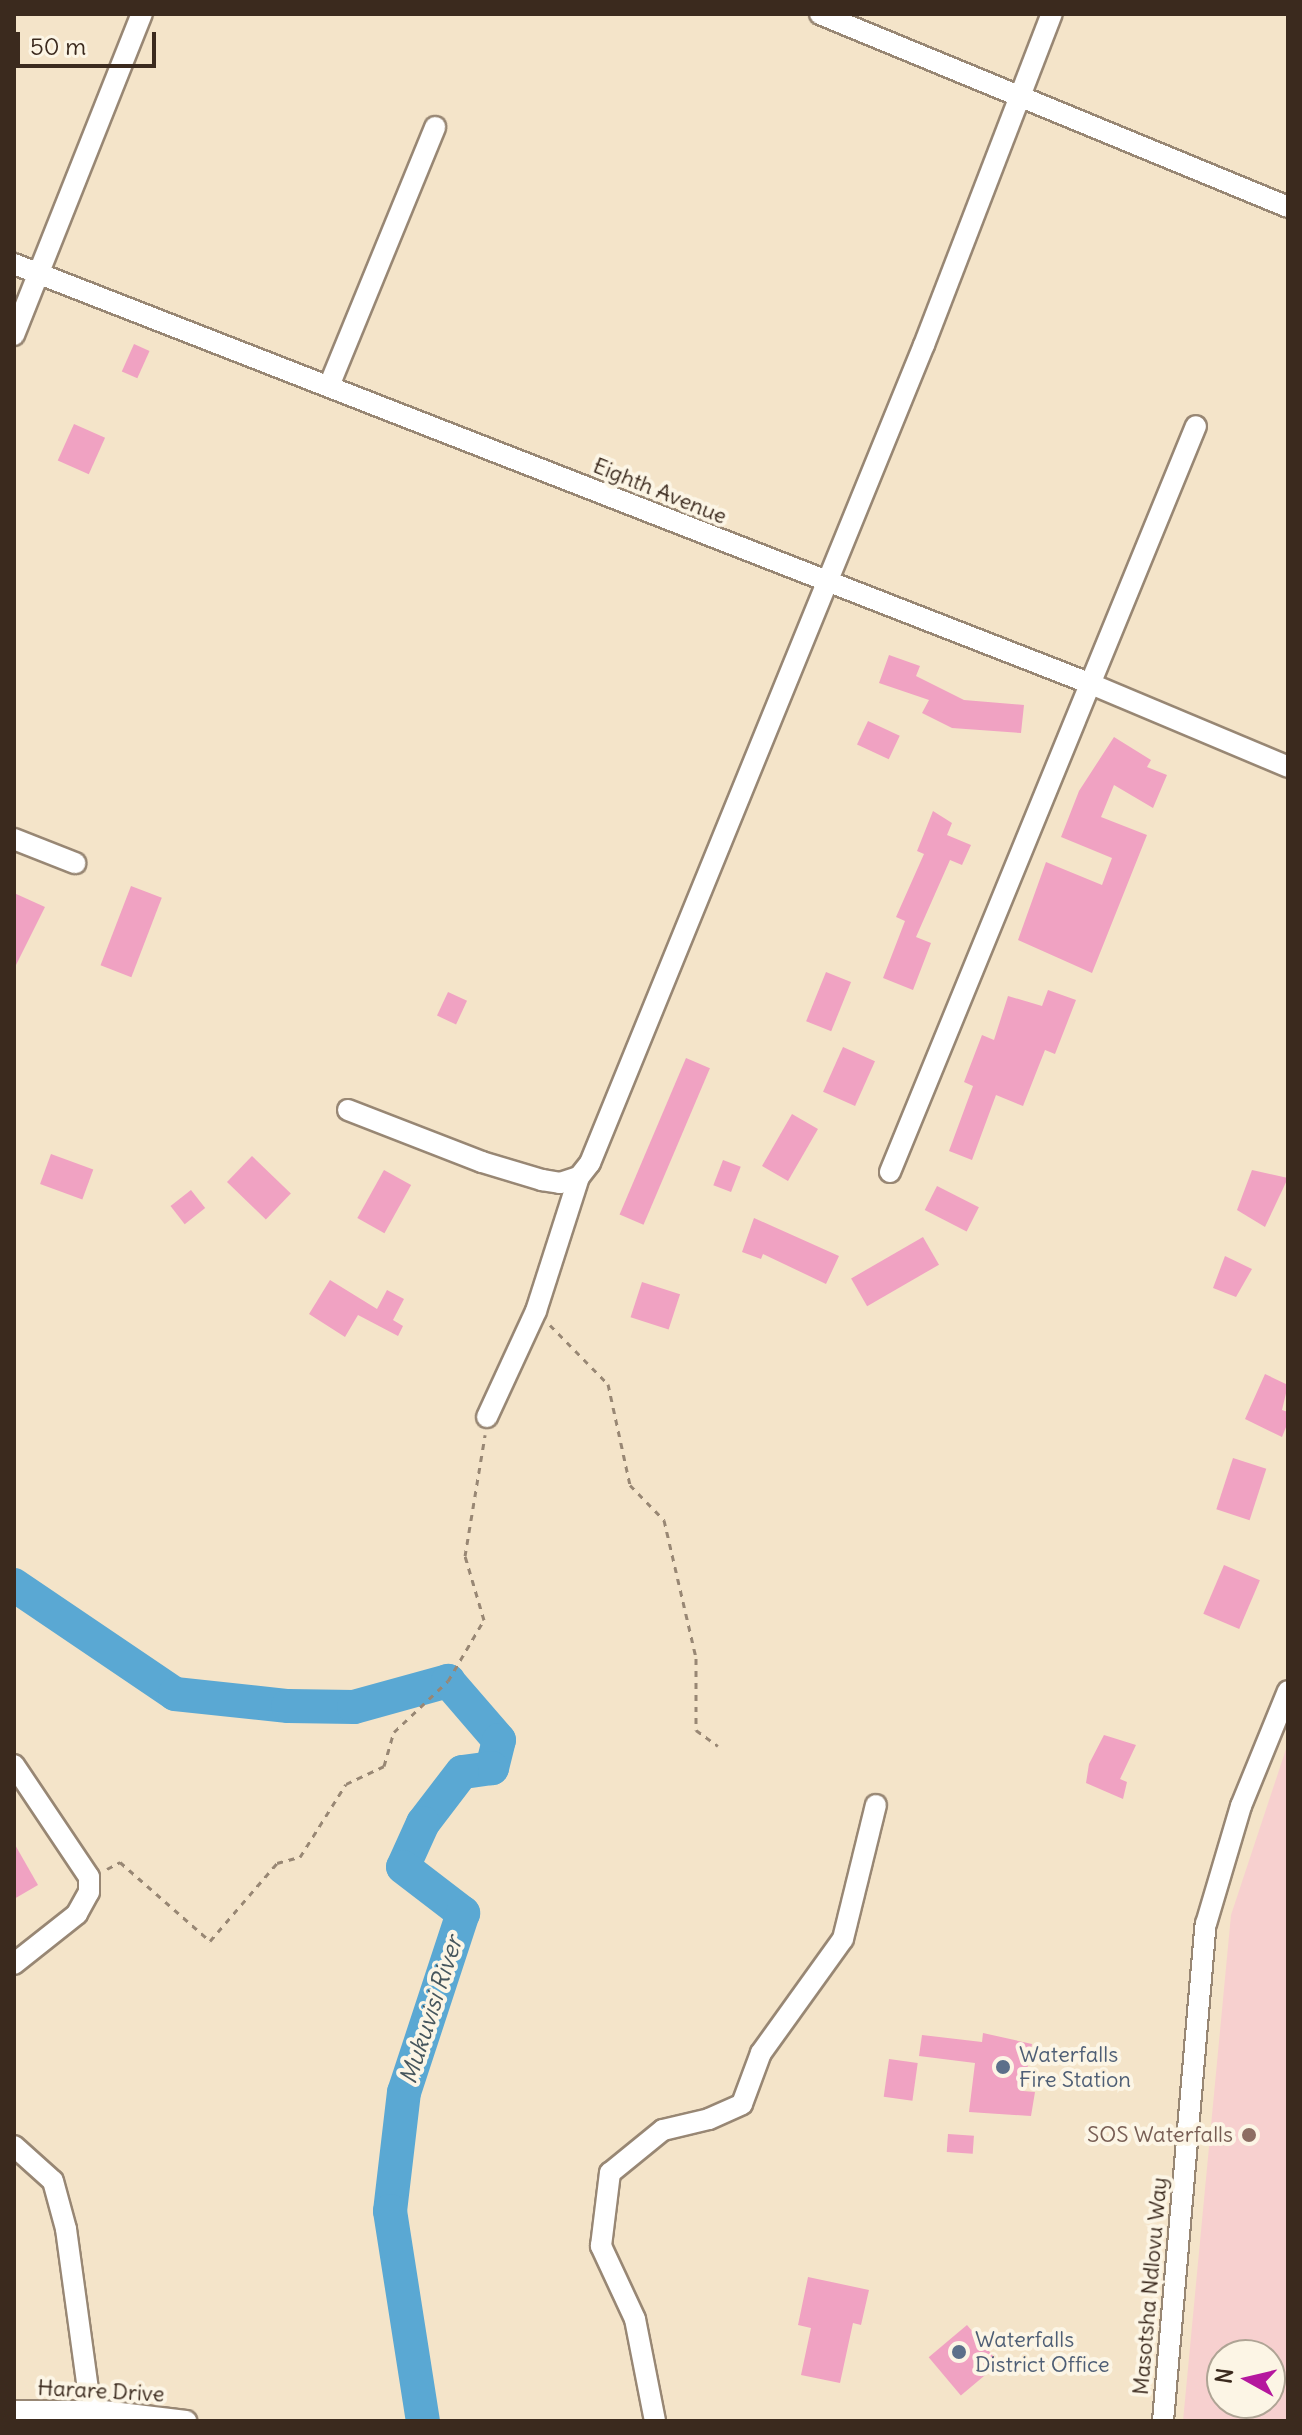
<!DOCTYPE html>
<html>
<head>
<meta charset="utf-8">
<style>
  body { margin:0 }
  #map { position:relative; width:1302px; height:2435px; overflow:hidden; background:#f4e4c9; font-family:Delius,sans-serif }
  div>[style] { position:absolute }
  .built>* { inset:0; background:#f7d0cf }
  .river>* { height:34px; margin:-17px; padding:0 17px; transform-origin:17px; border-radius:17px; background:#5aa8d3 }
  .building>* { inset:0; background:#f0a2c2; transform-origin:0 0 }
  .path>* { height:3px; margin-top:-1.5px; transform-origin:0; background:repeating-linear-gradient(90deg,#988774 0 6px,transparent 0 12px) }
  .roads { filter:drop-shadow(2px 0 #988774) drop-shadow(-2px 0 #988774) drop-shadow(0 2px #988774) drop-shadow(0 -2px #988774) }
  .minor>* { height:20px; margin:-10px; padding:0 10px; transform-origin:10px; border-radius:10px; background:#fff }
  .dots>* { width:22px; height:22px; translate:-50% -50%; box-sizing:border-box; border:4px solid #fcf5e5; border-radius:50% }
  span { translate:-50% -50%; white-space:nowrap; text-align:center; line-height:1.15; -webkit-text-stroke:8px #fcf5e5; paint-order:stroke }
  .street-label { font-size:22px; color:#3b2a1e }
  .service-label { font-size:22px; color:#4e5e75 }
  .left { translate:0 -50%; text-align:left }
  .education-label { font-size:22px; color:#785e54 }
  .right { translate:-100% -50%; text-align:right }
  .water-label { font-size:24px; color:#46565d; font-style:italic }
  .frame { position:absolute; inset:0; border:16px solid #3b2a1e; pointer-events:none }
  .north { position:absolute; left:1206px; top:2339px; width:80px; height:80px; box-sizing:border-box; background:#fcf5e5; border:2px solid #afa495; border-radius:50%; rotate:278deg; font-size:22px; font-weight:700; line-height:32px; text-align:center; color:#3b2a1e }
  .north::after { content:''; display:block; margin:auto; width:28px; height:36px; background:#b5179e; clip-path:polygon(50% 0,100% 100%,50% 72%,0 100%) }
  .scale { position:absolute; left:16px; top:32px; width:140px; height:36px; box-sizing:border-box; border:4px solid #3b2a1e; border-top:0; padding-left:10px; font-size:24px; line-height:28px; white-space:nowrap; color:#3b2a1e; -webkit-text-stroke:6px #fcf5e5; paint-order:stroke }
</style>
</head>
<body>
<div id="map">
  <div class="built">
    <div style="clip-path:polygon(evenodd,1288px 1743px,1288px 2421px,1183px 2421px,1231px 1915px,1288px 1743px,1222px 2355px,1270px 2355px,1270px 2403px,1222px 2403px,1222px 2355px)"></div>
  </div>
  <div class="river">
    <div style="left:14px;top:1585px;width:194px;rotate:34.1deg"></div>
    <div style="left:175px;top:1694px;width:114px;rotate:6.1deg"></div>
    <div style="left:288px;top:1706px;width:66px;rotate:0.9deg"></div>
    <div style="left:354px;top:1707px;width:98px;rotate:-15.5deg"></div>
    <div style="left:448px;top:1681px;width:78px;rotate:49.2deg"></div>
    <div style="left:499px;top:1740px;width:29px;rotate:104deg"></div>
    <div style="left:492px;top:1768px;width:30px;rotate:172deg"></div>
    <div style="left:462px;top:1772px;width:64px;rotate:127.4deg"></div>
    <div style="left:423px;top:1823px;width:48px;rotate:114.4deg"></div>
    <div style="left:403px;top:1867px;width:76px;rotate:37.5deg"></div>
    <div style="left:463px;top:1913px;width:188px;rotate:108.2deg"></div>
    <div style="left:404px;top:2092px;width:120px;rotate:96.7deg"></div>
    <div style="left:390px;top:2211px;width:213px;rotate:81.1deg"></div>
  </div>
  <div class="building">
    <div style="left:134px;top:344px;width:17px;height:30px;rotate:24deg"></div>
    <div style="left:74px;top:424px;width:34px;height:40px;rotate:24deg"></div>
    <div style="clip-path:polygon(889px 655px,920px 666px,916px 676px,964px 700px,1024px 705px,1021px 733px,952px 728px,922px 713px,929px 700px,879px 683px)"></div>
    <div style="left:868px;top:721px;width:35px;height:26px;rotate:25deg"></div>
    <div style="clip-path:polygon(1114px 737px,1151px 760px,1147px 767px,1167px 775px,1153px 808px,1114px 785px,1101px 817px,1147px 835px,1092px 973px,1018px 940px,1046px 862px,1102px 885px,1112px 858px,1061px 837px,1079px 791px)"></div>
    <div style="clip-path:polygon(933px 811px,952px 823px,947px 835px,971px 845px,962px 865px,950px 860px,916px 937px,931px 943px,913px 990px,883px 978px,905px 921px,896px 917px,924px 854px,917px 851px)"></div>
    <div style="left:131px;top:886px;width:33px;height:85px;rotate:21deg"></div>
    <div style="clip-path:polygon(14px 893px,45px 907px,14px 969px)"></div>
    <div style="left:826px;top:972px;width:27px;height:53px;rotate:22deg"></div>
    <div style="clip-path:polygon(1048px 990px,1076px 1000px,1055px 1054px,1045px 1050px,1023px 1106px,996px 1095px,972px 1160px,949px 1151px,973px 1086px,964px 1082px,982px 1035px,994px 1040px,1008px 996px,1042px 1006px)"></div>
    <div style="left:448px;top:992px;width:21px;height:26px;rotate:25deg"></div>
    <div style="left:843px;top:1047px;width:35px;height:49px;rotate:24deg"></div>
    <div style="left:686px;top:1058px;width:26px;height:170px;rotate:23deg"></div>
    <div style="left:792px;top:1114px;width:30px;height:60px;rotate:30deg"></div>
    <div style="left:51px;top:1154px;width:45px;height:32px;rotate:20deg"></div>
    <div style="left:252px;top:1156px;width:54px;height:36px;rotate:44deg"></div>
    <div style="left:723px;top:1160px;width:19px;height:27px;rotate:21deg"></div>
    <div style="left:384px;top:1170px;width:31px;height:55px;rotate:29deg"></div>
    <div style="clip-path:polygon(1252px 1170px,1288px 1178px,1265px 1227px,1237px 1210px)"></div>
    <div style="left:937px;top:1186px;width:47px;height:27px;rotate:27deg"></div>
    <div style="left:191px;top:1190px;width:23px;height:26px;rotate:52deg"></div>
    <div style="clip-path:polygon(754px 1218px,839px 1256px,826px 1284px,763px 1254px,761px 1259px,742px 1252px)"></div>
    <div style="left:923px;top:1237px;width:32px;height:83px;rotate:60deg"></div>
    <div style="clip-path:polygon(1225px 1256px,1252px 1269px,1236px 1297px,1213px 1288px)"></div>
    <div style="clip-path:polygon(330px 1280px,377px 1309px,387px 1290px,404px 1299px,393px 1320px,403px 1326px,398px 1336px,358px 1315px,345px 1337px,309px 1314px)"></div>
    <div style="left:642px;top:1282px;width:40px;height:37px;rotate:18deg"></div>
    <div style="clip-path:polygon(1265px 1374px,1288px 1385px,1282px 1410px,1288px 1412px,1288px 1422px,1282px 1437px,1245px 1419px)"></div>
    <div style="left:1233px;top:1458px;width:35px;height:54px;rotate:18deg"></div>
    <div style="left:1224px;top:1565px;width:39px;height:53px;rotate:23deg"></div>
    <div style="clip-path:polygon(1104px 1735px,1136px 1745px,1120px 1779px,1127px 1782px,1123px 1799px,1086px 1783px,1089px 1764px)"></div>
    <div style="clip-path:polygon(14px 1843px,38px 1885px,14px 1899px)"></div>
    <div style="clip-path:polygon(983px 2033px,1032px 2044px,1023px 2091px,1035px 2092px,1031px 2116px,969px 2112px,975px 2063px,919px 2056px,922px 2035px,982px 2042px)"></div>
    <div style="left:889px;top:2059px;width:29px;height:38px;rotate:8deg"></div>
    <div style="left:948px;top:2134px;width:26px;height:18px;rotate:4deg"></div>
    <div style="clip-path:polygon(808px 2277px,869px 2290px,861px 2325px,853px 2323px,840px 2383px,801px 2375px,811px 2328px,798px 2325px)"></div>
    <div style="left:967px;top:2325px;width:50px;height:50px;rotate:50deg"></div>
  </div>
  <div class="path">
    <div style="left:550px;top:1325px;width:83px;rotate:45.5deg"></div>
    <div style="left:608px;top:1384px;width:103px;rotate:77.7deg"></div>
    <div style="left:630px;top:1485px;width:49px;rotate:45.8deg"></div>
    <div style="left:664px;top:1520px;width:142px;rotate:76.9deg"></div>
    <div style="left:696px;top:1658px;width:72px;rotate:90deg"></div>
    <div style="left:696px;top:1730px;width:27px;rotate:36deg"></div>
    <div style="left:107px;top:1869px;width:15px;rotate:-28deg"></div>
    <div style="left:120px;top:1862px;width:120px;rotate:41.3deg"></div>
    <div style="left:210px;top:1941px;width:103px;rotate:-49.3deg"></div>
    <div style="left:277px;top:1863px;width:24px;rotate:-15deg"></div>
    <div style="left:300px;top:1857px;width:86px;rotate:-57.8deg"></div>
    <div style="left:346px;top:1784px;width:42px;rotate:-25.3deg"></div>
    <div style="left:384px;top:1766px;width:35px;rotate:-74deg"></div>
    <div style="left:394px;top:1732px;width:74px;rotate:-43.4deg"></div>
    <div style="left:448px;top:1681px;width:71px;rotate:-59.5deg"></div>
    <div style="left:484px;top:1620px;width:67px;rotate:-106.5deg"></div>
    <div style="left:465px;top:1556px;width:123px;rotate:-80.6deg"></div>
  </div>
  <div class="roads">
    <div class="minor">
      <div style="left:820px;top:14px;width:506px;rotate:22.41deg"></div>
      <div style="left:14px;top:264px;width:1156px;rotate:21.3deg"></div>
      <div style="left:1091px;top:684px;width:214px;rotate:22.8deg"></div>
      <div style="left:14px;top:335px;width:346px;rotate:-68.3deg"></div>
      <div style="left:329px;top:386px;width:280px;rotate:-67.7deg"></div>
      <div style="left:14px;top:839px;width:66px;rotate:21.5deg"></div>
      <div style="left:348px;top:1110px;width:144px;rotate:21.2deg"></div>
      <div style="left:482px;top:1162px;width:63px;rotate:16.7deg"></div>
      <div style="left:542px;top:1180px;width:18px;rotate:9deg"></div>
      <div style="left:560px;top:1183px;width:20px;rotate:-18deg"></div>
      <div style="left:579px;top:1177px;width:18px;rotate:-52deg"></div>
      <div style="left:590px;top:1163px;width:884px;rotate:-67.79deg"></div>
      <div style="left:924px;top:345px;width:355px;rotate:-68.9deg"></div>
      <div style="left:890px;top:1172px;width:806px;rotate:-67.7deg"></div>
      <div style="left:487px;top:1417px;width:117px;rotate:-65.2deg"></div>
      <div style="left:536px;top:1311px;width:141px;rotate:-72.2deg"></div>
      <div style="left:14px;top:1765px;width:135px;rotate:56.2deg"></div>
      <div style="left:89px;top:1877px;width:15px;rotate:90deg"></div>
      <div style="left:89px;top:1892px;width:25px;rotate:119deg"></div>
      <div style="left:77px;top:1914px;width:80px;rotate:141.6deg"></div>
      <div style="left:14px;top:2146px;width:52px;rotate:41.9deg"></div>
      <div style="left:53px;top:2181px;width:50px;rotate:74.8deg"></div>
      <div style="left:66px;top:2229px;width:162px;rotate:82.2deg"></div>
      <div style="left:88px;top:2389px;width:37px;rotate:61deg"></div>
      <div style="left:14px;top:2411px;width:89px"></div>
      <div style="left:103px;top:2411px;width:84px;rotate:6.9deg"></div>
      <div style="left:655px;top:2421px;width:104px;rotate:-101.1deg"></div>
      <div style="left:635px;top:2319px;width:81px;rotate:-115deg"></div>
      <div style="left:601px;top:2246px;width:74px;rotate:-83deg"></div>
      <div style="left:610px;top:2173px;width:68px;rotate:-39.1deg"></div>
      <div style="left:663px;top:2130px;width:47px;rotate:-13.4deg"></div>
      <div style="left:709px;top:2119px;width:36px;rotate:-24deg"></div>
      <div style="left:742px;top:2104px;width:54px;rotate:-69.6deg"></div>
      <div style="left:761px;top:2053px;width:140px;rotate:-54.3deg"></div>
      <div style="left:843px;top:1939px;width:138px;rotate:-76.2deg"></div>
      <div style="left:1163px;top:2421px;width:499px;rotate:-85.1deg"></div>
      <div style="left:1206px;top:1924px;width:123px;rotate:-73.5deg"></div>
      <div style="left:1241px;top:1806px;width:124px;rotate:-67.8deg"></div>
    </div>
  </div>
  <div class="dots">
    <div style="left:1003px;top:2067px;background:#5c6f8a"></div>
    <div style="left:1249px;top:2135px;background:#8d6e63"></div>
    <div style="left:959px;top:2352px;background:#5c6f8a"></div>
  </div>
  <div class="street-label">
    <span style="left:660px;top:491px;rotate:22deg">Eighth Avenue</span>
    <span style="left:1150px;top:2286px;rotate:-85deg">Masotsha Ndlovu Way</span>
    <span style="left:101px;top:2391px;rotate:3deg">Harare Drive</span>
  </div>
  <div class="service-label">
    <span class="left" style="left:1019px;top:2067px">Waterfalls<br>Fire Station</span>
    <span class="left" style="left:975px;top:2352px">Waterfalls<br>District Office</span>
  </div>
  <div class="education-label">
    <span class="right" style="left:1233px;top:2135px">SOS Waterfalls</span>
  </div>
  <div class="water-label">
    <span style="left:431px;top:2010px;rotate:-72deg">Mukuvisi River</span>
  </div>
  <div class="frame"></div>
  <div class="north">N</div>
  <div class="scale">50 m</div>
</div>
</body>
</html>
